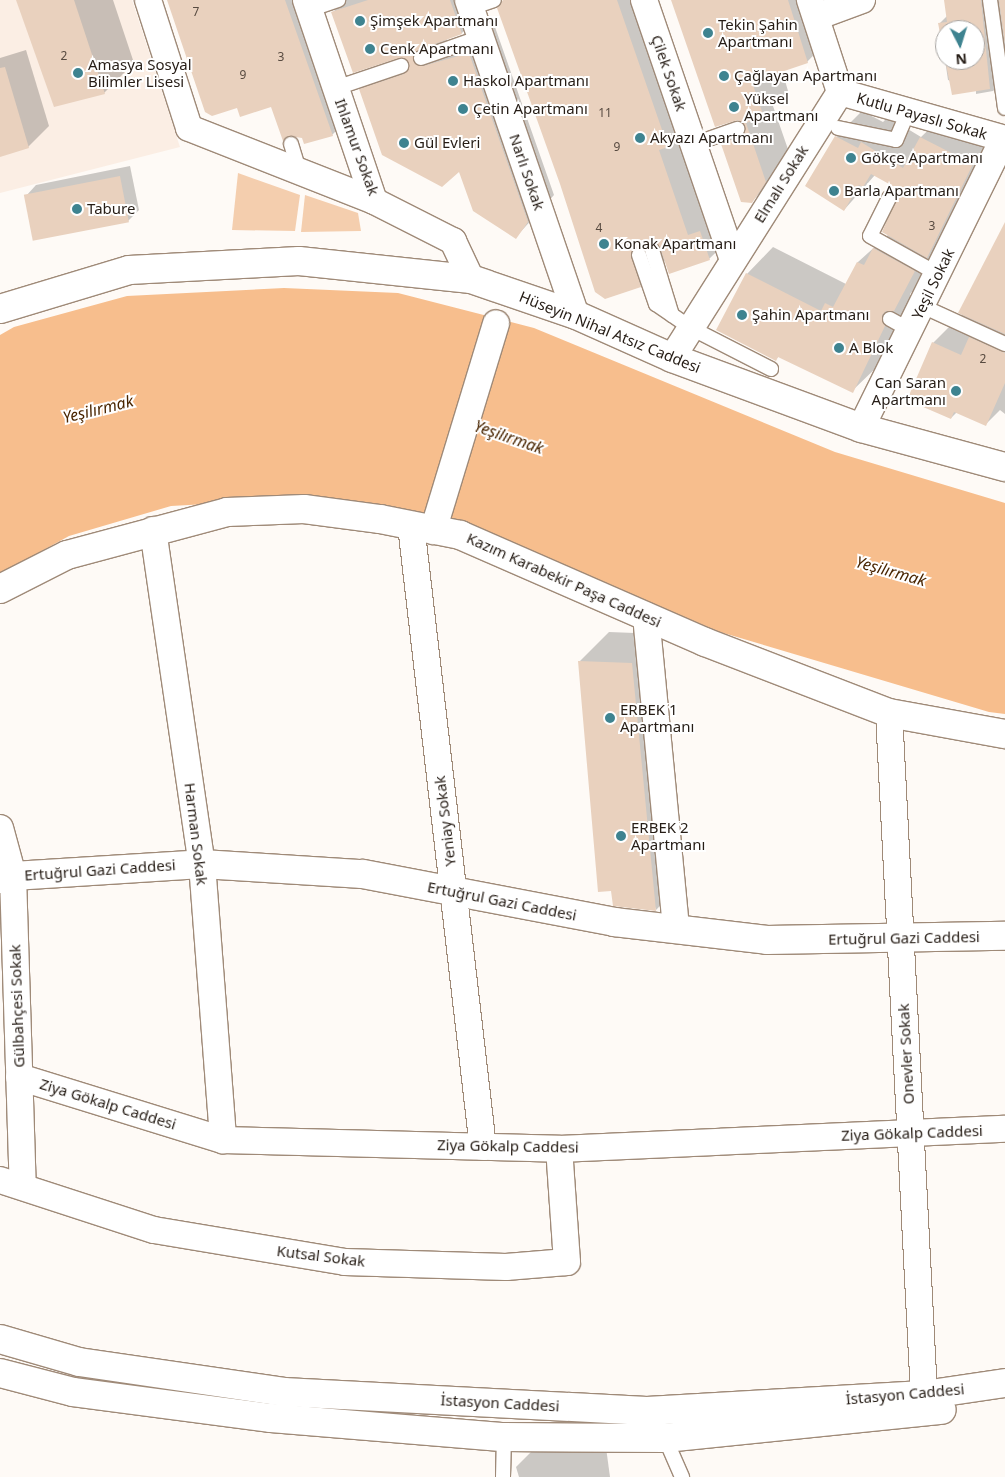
<!DOCTYPE html>
<html>
<head>
<meta charset="utf-8">
<style>
  body { margin:0 }
  #map { position:relative; width:1005px; height:1477px; overflow:hidden; background:#fefaf6; font-family:"Noto Sans",sans-serif }
  div>[style] { position:absolute }
  .built>* { inset:0; background:#fbeee4 }
  .green>* { inset:0; background:#f4ceae }
  .water>* { inset:0; background:#f7be8d }
  .shadow>* { inset:0; background:#0003 }
  .building>* { inset:0; background:#e9d1be; transform-origin:0 0 }
  .roads { filter:drop-shadow(1px 0 #9f8a78) drop-shadow(-1px 0 #9f8a78) drop-shadow(0 1px #9f8a78) drop-shadow(0 -1px #9f8a78) }
  .lane>* { height:14px; margin:-7px; padding:0 7px; transform-origin:7px; border-radius:7px; background:#fff }
  .street>* { height:26px; margin:-13px; padding:0 13px; transform-origin:13px; border-radius:13px; background:#fff }
  .secondary>* { height:28px; margin:-14px; padding:0 14px; transform-origin:14px; border-radius:14px; background:#fff }
  .dots>* { width:14px; height:14px; translate:-50% -50%; box-sizing:border-box; border:2px solid #fff; border-radius:50% }
  span { translate:-50% -50%; white-space:nowrap; text-align:center; line-height:1.15; -webkit-text-stroke:4px #fff; paint-order:stroke }
  .number-label { font-size:12px; color:#574a40 }
  .number-label span { -webkit-text-stroke-width:0 }
  .poi-label { font-size:15px; color:#261d16 }
  .left { translate:0 -50%; text-align:left }
  .right { translate:-100% -50%; text-align:right }
  .street-label { font-size:15px; color:#261d16 }
  .water-label { font-size:16px; color:#492500; font-style:italic }
  .north { position:absolute; left:935px; top:20px; width:50px; height:50px; box-sizing:border-box; background:#fff; border:1px solid #a8a5a2; border-radius:50%; rotate:175deg; font-size:14px; font-weight:700; line-height:20px; text-align:center; color:#261d16 }
  .north::after { content:''; display:block; margin:auto; width:18px; height:22px; background:#3e8390; clip-path:polygon(50% 0,100% 100%,50% 72%,0 100%) }
</style>
</head>
<body>
<div id="map">
  <div class="built">
    <div style="clip-path:polygon(0 0,132px 0,180px 147px,0 193px)"></div>
  </div>
  <div class="green">
    <div style="clip-path:polygon(238px 173px,300px 195px,295px 231px,232px 230px)"></div>
    <div style="clip-path:polygon(305px 195px,358px 213px,361px 231px,301px 232px)"></div>
  </div>
  <div class="water">
    <div style="clip-path:polygon(284px 288px,398px 293px,534px 328px,835px 452px,1005px 503px,1005px 714px,989px 712px,720px 632px,447px 519px,295px 499px,171px 506px,69px 536px,0 574px,0 335px,14px 327px,127px 296px)"></div>
  </div>
  <div class="shadow">
    <div style="clip-path:polygon(18px 0,113px 0,134px 63px,104px 93px)"></div>
    <div style="clip-path:polygon(168px 0,314px 0,354px 113px,332px 135px,303px 137px,272px 105px,238px 107px)"></div>
    <div style="clip-path:polygon(345px 0,485px 0,488px 7px,462px 33px,446px 39px,450px 41px,495px 27px,554px 195px,516px 237px,460px 170px,360px 90px,386px 64px,403px 58px,333px 12px)"></div>
    <div style="clip-path:polygon(504px 0,651px 0,735px 234px,709px 259px,666px 260px,640px 286px,562px 184px)"></div>
    <div style="clip-path:polygon(673px 0,820px 0,832px 36px,807px 62px,782px 70px,788px 91px,773px 106px,790px 155px,777px 176px,752px 201px,722px 144px,743px 123px)"></div>
    <div style="clip-path:polygon(945px 0,1005px 0,1005px 80px,993px 91px,976px 94px,976px 90px,948px 80px,945px 60px,975px 60px,975px 30px,945px 30px,945px 58px,940px 23px,948px 15px)"></div>
    <div style="clip-path:polygon(26px 50px,49px 126px,28px 147px,0 155px,0 58px)"></div>
    <div style="clip-path:polygon(862px 111px,883px 122px,888px 117px,921px 137px,947px 112px,998px 137px,920px 283px,910px 294px,911px 299px,879px 365px,852px 391px,779px 356px,776px 359px,747px 274px,773px 247px,846px 284px,858px 262px,888px 235px,901px 189px,875px 175px,844px 210px,836px 137px)"></div>
    <div style="clip-path:polygon(130px 166px,139px 210px,128px 221px,26px 196px,36px 185px)"></div>
    <div style="clip-path:polygon(1005px 225px,1005px 414px,1000px 410px,986px 424px,957px 412px,951px 418px,933px 343px,962px 314px)"></div>
    <div style="clip-path:polygon(609px 632px,661px 634px,685px 880px,656px 910px,579px 662px)"></div>
    <div style="clip-path:polygon(605px 1440px,610px 1477px,519px 1477px,516px 1467px,537px 1446px)"></div>
  </div>
  <div class="building">
    <div style="clip-path:polygon(16px 0,74px 0,105px 94px,54px 107px)"></div>
    <div style="clip-path:polygon(167px 0,285px 0,333px 136px,304px 144px,302px 138px,289px 136px,283px 141px,271px 107px,240px 117px,237px 108px,212px 116px,205px 112px)"></div>
    <div style="clip-path:polygon(368px 0,450px 0,462px 34px,418px 50px,413px 60px,423px 66px,469px 53px,528px 222px,516px 239px,473px 211px,459px 172px,442px 187px,382px 155px,359px 89px,404px 74px,409px 63px,399px 58px,353px 73px,331px 12px)"></div>
    <div style="clip-path:polygon(503px 0,617px 0,668px 147px,659px 150px,688px 235px,700px 231px,710px 260px,669px 274px,660px 247px,650px 242px,644px 248px,636px 247px,631px 253px,641px 287px,605px 299px,595px 292px,560px 184px,497px 8px)"></div>
    <div style="clip-path:polygon(671px 0,788px 0,808px 63px,752px 82px,764px 117px,746px 123px,766px 182px,752px 203px,741px 202px,721px 144px,743px 135px,745px 126px,738px 120px,715px 127px)"></div>
    <div style="clip-path:polygon(evenodd,944px 0,981px 0,990px 89px,952px 95px,938px 23px,947px 22px,944px 0,945px 30px,975px 30px,975px 60px,945px 60px,945px 30px)"></div>
    <div style="clip-path:polygon(999px 0,1005px 0,1005px 44px)"></div>
    <div style="clip-path:polygon(5px 67px,29px 148px,0 157px,0 68px)"></div>
    <div style="clip-path:polygon(835px 136px,858px 148px,861px 142px,903px 168px,920px 137px,973px 164px,927px 258px,882px 232px,900px 190px,871px 174px,863px 187px,859px 185px,844px 211px,805px 186px)"></div>
    <div style="left:120px;top:176px;width:47px;height:98px;rotate:79deg"></div>
    <div style="clip-path:polygon(1005px 222px,1005px 334px,958px 313px)"></div>
    <div style="clip-path:polygon(873px 248px,915px 271px,894px 311px,886px 311px,882px 315px,885px 326px,853px 393px,778px 357px,776px 361px,716px 330px,746px 273px,821px 311px,825px 303px,833px 307px,857px 262px,864px 265px)"></div>
    <div style="clip-path:polygon(969px 337px,1005px 353px,1005px 383px,986px 426px,954px 412px,951px 419px,907px 400px,932px 342px,961px 355px)"></div>
    <div style="clip-path:polygon(578px 661px,632px 663px,656px 911px,613px 906px,611px 891px,598px 892px)"></div>
  </div>
  <div class="roads">
    <div class="lane">
      <div style="left:990px;top:0;width:109px;rotate:82.1deg"></div>
      <div style="left:471px;top:8px;width:24px;rotate:-19deg"></div>
      <div style="left:309px;top:10px;width:31px;rotate:-19deg"></div>
      <div style="left:421px;top:58px;width:64px;rotate:-19.3deg"></div>
      <div style="left:336px;top:88px;width:69px;rotate:-18.7deg"></div>
      <div style="left:838px;top:128px;width:59px;rotate:11.7deg"></div>
      <div style="left:896px;top:140px;width:30px;rotate:-67deg"></div>
      <div style="left:291px;top:144px;width:28px;rotate:73deg"></div>
      <div style="left:694px;top:144px;width:46px;rotate:-19.2deg"></div>
      <div style="left:889px;top:198px;width:42px;rotate:116.6deg"></div>
      <div style="left:870px;top:236px;width:78px;rotate:29.2deg"></div>
      <div style="left:652px;top:250px;width:68px;rotate:72.9deg"></div>
      <div style="left:639px;top:255px;width:52px;rotate:70.9deg"></div>
      <div style="left:656px;top:304px;width:42px;rotate:34.4deg"></div>
      <div style="left:691px;top:328px;width:90px;rotate:27.1deg"></div>
      <div style="left:922px;top:306px;width:91px;rotate:24.6deg"></div>
      <div style="left:890px;top:319px;width:23px;rotate:29deg"></div>
      <div style="left:665px;top:1438px;width:43px;rotate:66.4deg"></div>
      <div style="left:503px;top:1477px;width:40px;rotate:-88.6deg"></div>
    </div>
    <div class="street">
      <div style="left:148px;top:0;width:134px;rotate:72.2deg"></div>
      <div style="left:189px;top:128px;width:199px;rotate:21.5deg"></div>
      <div style="left:306px;top:0;width:212px;rotate:71.3deg"></div>
      <div style="left:374px;top:201px;width:89px;rotate:26.9deg"></div>
      <div style="left:453px;top:241px;width:42px;rotate:64.7deg"></div>
      <div style="left:468px;top:0;width:333px;rotate:71.1deg"></div>
      <div style="left:644px;top:0;width:275px;rotate:71.1deg"></div>
      <div style="left:816px;top:17px;width:49px;rotate:-20.3deg"></div>
      <div style="left:840px;top:92px;width:172px;rotate:15.9deg"></div>
      <div style="left:672px;top:358px;width:315px;rotate:-57.7deg"></div>
      <div style="left:840px;top:92px;width:97px;rotate:-108.1deg"></div>
      <div style="left:861px;top:428px;width:321px;rotate:-63.8deg"></div>
      <div style="left:411px;top:525px;width:626px;rotate:83.4deg"></div>
      <div style="left:153px;top:530px;width:338px;rotate:81.7deg"></div>
      <div style="left:202px;top:864px;width:277px;rotate:85.6deg"></div>
      <div style="left:433px;top:531px;width:217px;rotate:-73.1deg"></div>
      <div style="left:646px;top:616px;width:314px;rotate:84.5deg"></div>
      <div style="left:889px;top:713px;width:683px;rotate:87.06deg"></div>
      <div style="left:0;top:828px;width:50px;rotate:74.8deg"></div>
      <div style="left:13px;top:876px;width:310px;rotate:88.2deg"></div>
      <div style="left:19px;top:1077px;width:214px;rotate:17.2deg"></div>
      <div style="left:223px;top:1140px;width:336px;rotate:1.5deg"></div>
      <div style="left:559px;top:1149px;width:446px;rotate:-2.6deg"></div>
      <div style="left:0;top:1180px;width:162px;rotate:18deg"></div>
      <div style="left:154px;top:1230px;width:194px;rotate:9.5deg"></div>
      <div style="left:345px;top:1262px;width:161px;rotate:1.8deg"></div>
      <div style="left:506px;top:1267px;width:61px;rotate:-4.7deg"></div>
      <div style="left:567px;top:1262px;width:113px;rotate:-94deg"></div>
    </div>
    <div class="secondary">
      <div style="left:0;top:309px;width:135px;rotate:-16.8deg"></div>
      <div style="left:129px;top:270px;width:170px;rotate:-3deg"></div>
      <div style="left:299px;top:261px;width:173px;rotate:6deg"></div>
      <div style="left:471px;top:279px;width:111px;rotate:18.9deg"></div>
      <div style="left:576px;top:315px;width:105px;rotate:24.1deg"></div>
      <div style="left:672px;top:358px;width:202px;rotate:20.3deg"></div>
      <div style="left:861px;top:428px;width:149px;rotate:15.2deg"></div>
      <div style="left:0;top:589px;width:75px;rotate:-26.9deg"></div>
      <div style="left:67px;top:555px;width:166px;rotate:-15deg"></div>
      <div style="left:227px;top:512px;width:77px;rotate:-2.2deg"></div>
      <div style="left:304px;top:509px;width:77px;rotate:7.5deg"></div>
      <div style="left:380px;top:519px;width:82px;rotate:11.3deg"></div>
      <div style="left:460px;top:535px;width:267px;rotate:23.6deg"></div>
      <div style="left:705px;top:642px;width:197px;rotate:21.1deg"></div>
      <div style="left:889px;top:713px;width:118px;rotate:10.3deg"></div>
      <div style="left:0;top:879px;width:13px;rotate:-13deg"></div>
      <div style="left:13px;top:876px;width:189px;rotate:-3.6deg"></div>
      <div style="left:202px;top:864px;width:161px;rotate:3.6deg"></div>
      <div style="left:363px;top:874px;width:256px;rotate:10.8deg"></div>
      <div style="left:614px;top:922px;width:154px;rotate:6.7deg"></div>
      <div style="left:767px;top:940px;width:238px;rotate:-1deg"></div>
      <div style="left:0;top:1339px;width:82px;rotate:16.2deg"></div>
      <div style="left:79px;top:1362px;width:207px;rotate:8.3deg"></div>
      <div style="left:284px;top:1392px;width:363px;rotate:3deg"></div>
      <div style="left:647px;top:1411px;width:277px;rotate:-3.3deg"></div>
      <div style="left:924px;top:1395px;width:82px;rotate:-8.4deg"></div>
      <div style="left:0;top:1373px;width:75px;rotate:14.6deg"></div>
      <div style="left:73px;top:1392px;width:200px;rotate:7.5deg"></div>
      <div style="left:271px;top:1418px;width:234px;rotate:4.7deg"></div>
      <div style="left:504px;top:1437px;width:161px;rotate:0.4deg"></div>
      <div style="left:665px;top:1438px;width:278px;rotate:-5.8deg"></div>
    </div>
  </div>
  <div class="dots">
    <div style="left:360px;top:21px;background:#3e8390"></div>
    <div style="left:708px;top:33px;background:#3e8390"></div>
    <div style="left:370px;top:49px;background:#3e8390"></div>
    <div style="left:78px;top:73px;background:#3e8390"></div>
    <div style="left:724px;top:76px;background:#3e8390"></div>
    <div style="left:453px;top:81px;background:#3e8390"></div>
    <div style="left:734px;top:107px;background:#3e8390"></div>
    <div style="left:463px;top:109px;background:#3e8390"></div>
    <div style="left:640px;top:138px;background:#3e8390"></div>
    <div style="left:404px;top:143px;background:#3e8390"></div>
    <div style="left:851px;top:158px;background:#3e8390"></div>
    <div style="left:834px;top:191px;background:#3e8390"></div>
    <div style="left:77px;top:209px;background:#3e8390"></div>
    <div style="left:604px;top:244px;background:#3e8390"></div>
    <div style="left:742px;top:315px;background:#3e8390"></div>
    <div style="left:839px;top:348px;background:#3e8390"></div>
    <div style="left:956px;top:391px;background:#3e8390"></div>
    <div style="left:610px;top:718px;background:#3e8390"></div>
    <div style="left:621px;top:836px;background:#3e8390"></div>
  </div>
  <div class="number-label">
    <span style="left:196px;top:12px">7</span>
    <span style="left:64px;top:56px">2</span>
    <span style="left:281px;top:57px">3</span>
    <span style="left:243px;top:75px">9</span>
    <span style="left:605px;top:113px">11</span>
    <span style="left:617px;top:147px">9</span>
    <span style="left:932px;top:226px">3</span>
    <span style="left:599px;top:228px">4</span>
    <span style="left:983px;top:359px">2</span>
  </div>
  <div class="poi-label">
    <span class="left" style="left:370px;top:21px">Şimşek Apartmanı</span>
    <span class="left" style="left:718px;top:33px">Tekin Şahin<br>Apartmanı</span>
    <span class="left" style="left:380px;top:49px">Cenk Apartmanı</span>
    <span class="left" style="left:88px;top:73px">Amasya Sosyal<br>Bilimler Lisesi</span>
    <span class="left" style="left:734px;top:76px">Çağlayan Apartmanı</span>
    <span class="left" style="left:463px;top:81px">Haskol Apartmanı</span>
    <span class="left" style="left:744px;top:107px">Yüksel<br>Apartmanı</span>
    <span class="left" style="left:473px;top:109px">Çetin Apartmanı</span>
    <span class="left" style="left:650px;top:138px">Akyazı Apartmanı</span>
    <span class="left" style="left:414px;top:143px">Gül Evleri</span>
    <span class="left" style="left:861px;top:158px">Gökçe Apartmanı</span>
    <span class="left" style="left:844px;top:191px">Barla Apartmanı</span>
    <span class="left" style="left:87px;top:209px">Tabure</span>
    <span class="left" style="left:614px;top:244px">Konak Apartmanı</span>
    <span class="left" style="left:752px;top:315px">Şahin Apartmanı</span>
    <span class="left" style="left:849px;top:348px">A Blok</span>
    <span class="right" style="left:946px;top:391px">Can Saran<br>Apartmanı</span>
    <span class="left" style="left:620px;top:718px">ERBEK 1<br>Apartmanı</span>
    <span class="left" style="left:631px;top:836px">ERBEK 2<br>Apartmanı</span>
  </div>
  <div class="street-label">
    <span style="left:669px;top:73px;rotate:71deg">Çilek Sokak</span>
    <span style="left:922px;top:116px;rotate:16deg">Kutlu Payaslı Sokak</span>
    <span style="left:357px;top:147px;rotate:70deg">Ihlamur Sokak</span>
    <span style="left:527px;top:172px;rotate:71deg">Narlı Sokak</span>
    <span style="left:781px;top:184px;rotate:-58deg">Elmalı Sokak</span>
    <span style="left:933px;top:284px;rotate:-64deg">Yeşil Sokak</span>
    <span style="left:610px;top:332px;rotate:22deg">Hüseyin Nihal Atsız Caddesi</span>
    <span style="left:564px;top:580px;rotate:24deg">Kazım Karabekir Paşa Caddesi</span>
    <span style="left:445px;top:821px;rotate:-97deg">Yeniay Sokak</span>
    <span style="left:196px;top:834px;rotate:83deg">Harman Sokak</span>
    <span style="left:100px;top:870px;rotate:-4deg">Ertuğrul Gazi Caddesi</span>
    <span style="left:502px;top:901px;rotate:11deg">Ertuğrul Gazi Caddesi</span>
    <span style="left:904px;top:938px;rotate:-1deg">Ertuğrul Gazi Caddesi</span>
    <span style="left:17px;top:1006px;rotate:-92deg">Gülbahçesi Sokak</span>
    <span style="left:906px;top:1054px;rotate:-93deg">Onevler Sokak</span>
    <span style="left:108px;top:1104px;rotate:17deg">Ziya Gökalp Caddesi</span>
    <span style="left:912px;top:1133px;rotate:-2deg">Ziya Gökalp Caddesi</span>
    <span style="left:508px;top:1146px;rotate:1deg">Ziya Gökalp Caddesi</span>
    <span style="left:321px;top:1256px;rotate:7deg">Kutsal Sokak</span>
    <span style="left:905px;top:1394px;rotate:-5deg">İstasyon Caddesi</span>
    <span style="left:500px;top:1403px;rotate:3deg">İstasyon Caddesi</span>
  </div>
  <div class="water-label">
    <span style="left:98px;top:409px;rotate:-14deg">Yeşilırmak</span>
    <span style="left:509px;top:437px;rotate:19deg">Yeşilırmak</span>
    <span style="left:891px;top:571px;rotate:16deg">Yeşilırmak</span>
  </div>
  <div class="north">N</div>
</div>
</body>
</html>
